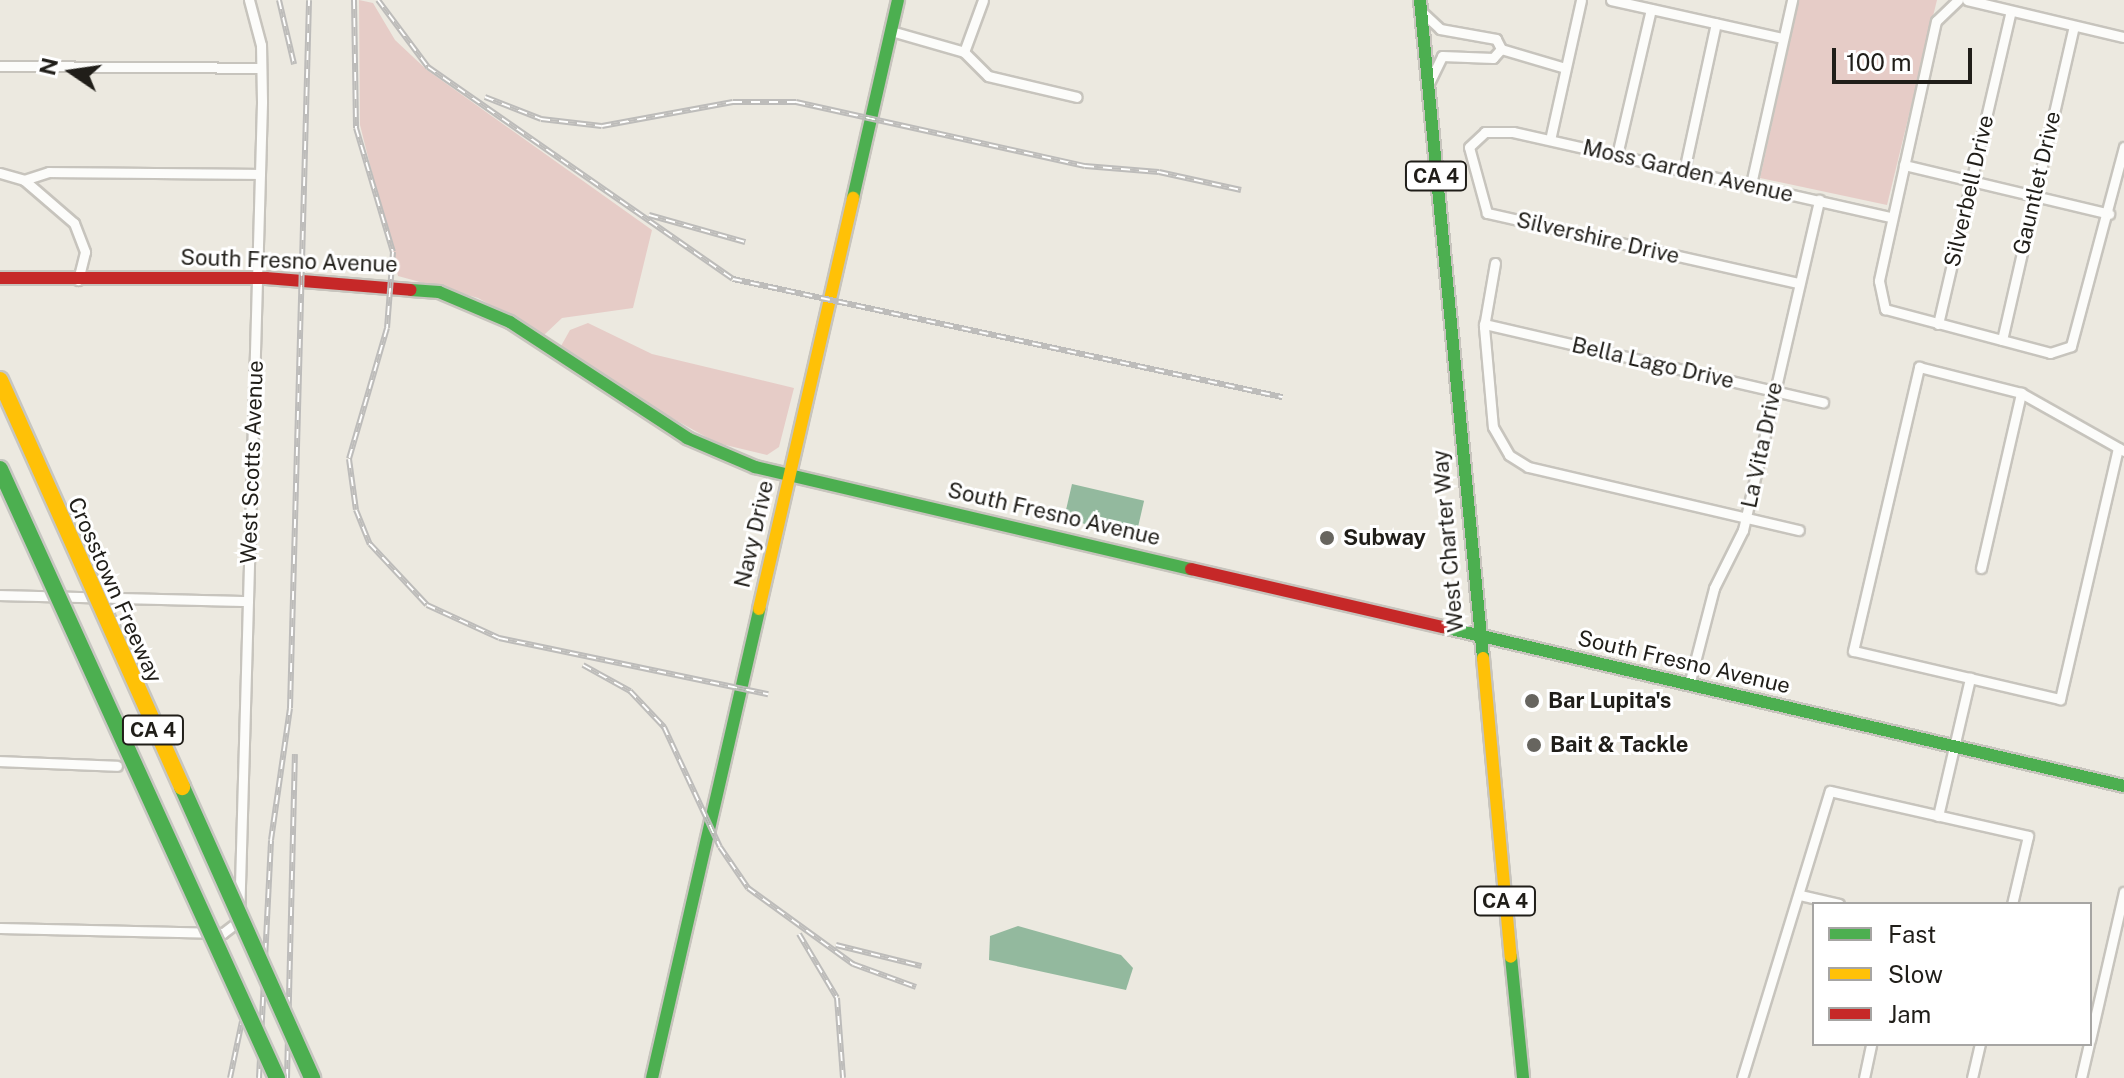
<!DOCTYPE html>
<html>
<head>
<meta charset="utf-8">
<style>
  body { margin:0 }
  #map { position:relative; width:2124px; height:1078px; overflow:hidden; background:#ece9e0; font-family:"Public Sans",sans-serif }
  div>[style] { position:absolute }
  .green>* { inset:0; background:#e6ccc7 }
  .water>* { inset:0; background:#93b99e; transform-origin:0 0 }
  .roads { filter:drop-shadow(2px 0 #c7c4bd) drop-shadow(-2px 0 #c7c4bd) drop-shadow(0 2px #c7c4bd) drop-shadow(0 -2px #c7c4bd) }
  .street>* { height:9px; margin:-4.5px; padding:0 4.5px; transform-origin:4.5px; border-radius:4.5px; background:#fcfcfa }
  .fast>* { height:12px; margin:-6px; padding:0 6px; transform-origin:6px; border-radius:6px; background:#4caf50 }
  .slow>* { height:12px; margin:-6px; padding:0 6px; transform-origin:6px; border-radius:6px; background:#ffc107 }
  .jam>* { height:12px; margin:-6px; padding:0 6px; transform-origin:6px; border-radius:6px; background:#c62828 }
  .rail>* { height:6px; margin-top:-3px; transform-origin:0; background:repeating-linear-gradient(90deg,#fff 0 9px,#bdbcba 0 18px); box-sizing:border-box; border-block:2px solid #bdbcba }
  .bridges { filter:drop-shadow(2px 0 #c7c6c1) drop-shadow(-2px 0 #c7c6c1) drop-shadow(0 2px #c7c6c1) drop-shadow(0 -2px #c7c6c1) }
  .fast-bridge>* { height:16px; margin:-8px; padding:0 8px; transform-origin:8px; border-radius:8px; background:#4caf50 }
  .slow-bridge>* { height:16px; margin:-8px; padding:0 8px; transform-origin:8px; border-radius:8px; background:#ffc107 }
  .dots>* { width:22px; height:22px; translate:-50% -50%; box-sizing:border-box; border:4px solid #fff; border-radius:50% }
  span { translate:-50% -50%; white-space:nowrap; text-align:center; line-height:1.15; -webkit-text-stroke:6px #fff; paint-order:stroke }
  .shield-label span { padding:2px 6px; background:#fff; border:2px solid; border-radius:6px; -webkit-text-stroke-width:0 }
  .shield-label { font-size:20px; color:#201e19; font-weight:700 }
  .street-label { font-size:22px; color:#201e19 }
  .poi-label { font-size:22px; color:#201e19; font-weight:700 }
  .left { translate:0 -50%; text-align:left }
  .legend { position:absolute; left:1812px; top:902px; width:280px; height:144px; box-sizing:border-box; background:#fff; border:2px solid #a6a5a3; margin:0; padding:10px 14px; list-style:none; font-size:24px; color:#201e19 }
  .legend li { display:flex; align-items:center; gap:16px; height:40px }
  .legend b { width:40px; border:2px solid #a6a5a3 }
  .north { position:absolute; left:32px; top:32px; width:80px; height:80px; -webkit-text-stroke:6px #fff; paint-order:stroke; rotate:283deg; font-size:22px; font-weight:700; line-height:32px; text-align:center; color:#201e19 }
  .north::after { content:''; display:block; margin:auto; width:28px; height:36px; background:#201e19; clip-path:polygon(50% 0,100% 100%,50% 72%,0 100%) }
  .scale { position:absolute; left:1832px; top:48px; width:140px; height:36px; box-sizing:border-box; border:4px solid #201e19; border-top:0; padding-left:10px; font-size:24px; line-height:28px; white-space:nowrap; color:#201e19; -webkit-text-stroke:6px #fff; paint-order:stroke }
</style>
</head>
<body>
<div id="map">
  <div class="green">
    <div style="clip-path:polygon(359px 0,373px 3px,395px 40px,427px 70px,652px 230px,633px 308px,562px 318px,544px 335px,478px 298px,398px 276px,360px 125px)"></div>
    <div style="clip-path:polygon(1799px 0,1937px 0,1887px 205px,1760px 178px)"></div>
    <div style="clip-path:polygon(588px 323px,652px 354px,794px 388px,779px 447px,767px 455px,717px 443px,652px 407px,561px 346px,570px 330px)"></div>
  </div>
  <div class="water">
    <div style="left:1072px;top:484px;width:74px;height:36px;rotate:13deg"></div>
    <div style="clip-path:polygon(1018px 926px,1121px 955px,1133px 968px,1126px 990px,989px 960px,990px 936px)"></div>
  </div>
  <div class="roads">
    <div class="street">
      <div style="left:1611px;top:0;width:176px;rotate:12.5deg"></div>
      <div style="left:1958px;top:0;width:30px;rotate:136deg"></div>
      <div style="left:1936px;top:21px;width:266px;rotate:102.4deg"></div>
      <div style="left:1879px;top:281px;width:29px;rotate:78deg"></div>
      <div style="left:1885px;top:309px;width:171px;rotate:14.9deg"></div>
      <div style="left:2050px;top:353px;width:22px;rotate:-18deg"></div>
      <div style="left:2071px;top:346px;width:206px;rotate:-75.1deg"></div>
      <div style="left:1967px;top:0;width:161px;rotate:13.3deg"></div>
      <div style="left:1422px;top:12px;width:25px;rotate:43deg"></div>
      <div style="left:1440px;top:29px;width:57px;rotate:10.1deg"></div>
      <div style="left:1496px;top:39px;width:11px;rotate:63deg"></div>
      <div style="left:1501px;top:49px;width:67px;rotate:16.5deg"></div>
      <div style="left:891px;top:31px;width:76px;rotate:16deg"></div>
      <div style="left:964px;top:52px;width:34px;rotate:45deg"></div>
      <div style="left:988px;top:76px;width:91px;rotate:13.3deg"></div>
      <div style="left:964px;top:52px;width:55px;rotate:-69.9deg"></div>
      <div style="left:0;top:66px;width:261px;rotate:0.4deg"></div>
      <div style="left:1428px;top:85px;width:32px;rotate:-64deg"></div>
      <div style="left:1442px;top:56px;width:51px;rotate:2.2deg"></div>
      <div style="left:1493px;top:58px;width:12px;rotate:-48deg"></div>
      <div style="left:1550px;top:140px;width:143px;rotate:-77.5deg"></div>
      <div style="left:1617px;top:155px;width:150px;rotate:-76.9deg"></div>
      <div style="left:1904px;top:165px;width:211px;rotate:13.4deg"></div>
      <div style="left:1684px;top:171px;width:151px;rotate:-77.8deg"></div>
      <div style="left:0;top:173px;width:25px;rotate:16deg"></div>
      <div style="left:24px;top:180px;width:66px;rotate:40.7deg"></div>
      <div style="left:74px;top:223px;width:31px;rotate:69deg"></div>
      <div style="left:85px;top:252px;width:29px;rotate:104deg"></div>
      <div style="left:24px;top:180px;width:26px;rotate:-18deg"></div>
      <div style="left:49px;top:172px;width:211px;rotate:0.5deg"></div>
      <div style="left:1751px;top:184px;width:189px;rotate:-77.4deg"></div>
      <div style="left:1495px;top:263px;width:65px;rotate:99.8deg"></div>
      <div style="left:1484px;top:327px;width:100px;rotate:84.9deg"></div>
      <div style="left:1493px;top:427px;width:32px;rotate:60deg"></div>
      <div style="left:1509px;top:455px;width:22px;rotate:32deg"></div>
      <div style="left:1528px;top:467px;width:278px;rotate:13.1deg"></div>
      <div style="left:1798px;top:283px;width:319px;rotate:-167.3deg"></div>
      <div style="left:1487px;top:213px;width:68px;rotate:-105.3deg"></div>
      <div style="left:1469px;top:147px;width:22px;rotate:-43deg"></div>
      <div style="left:1485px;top:132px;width:28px"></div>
      <div style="left:1513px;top:132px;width:387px;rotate:12.7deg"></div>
      <div style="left:1484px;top:324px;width:348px;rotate:13deg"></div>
      <div style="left:1938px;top:324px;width:321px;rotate:-76.9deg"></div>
      <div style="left:2002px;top:340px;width:322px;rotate:-77.1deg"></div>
      <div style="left:2118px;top:448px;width:258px;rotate:103deg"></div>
      <div style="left:2060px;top:699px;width:212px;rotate:-166.9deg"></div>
      <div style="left:1853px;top:651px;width:292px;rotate:-76.9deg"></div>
      <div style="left:1919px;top:367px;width:105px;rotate:14.3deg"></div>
      <div style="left:2021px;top:393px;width:118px;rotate:29.4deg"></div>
      <div style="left:1981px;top:568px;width:180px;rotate:-77.1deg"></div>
      <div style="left:0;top:595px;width:248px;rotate:1.4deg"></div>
      <div style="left:1689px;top:685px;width:100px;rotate:-75.5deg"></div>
      <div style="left:1714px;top:588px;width:65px;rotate:-63.4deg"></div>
      <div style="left:1743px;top:530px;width:339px;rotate:-77deg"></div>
      <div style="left:0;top:761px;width:117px;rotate:2.4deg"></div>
      <div style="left:1938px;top:816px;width:142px;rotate:-76.9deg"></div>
      <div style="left:1800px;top:895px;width:40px;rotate:13deg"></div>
      <div style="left:0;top:928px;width:223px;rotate:1.3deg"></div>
      <div style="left:223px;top:933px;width:20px;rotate:-37deg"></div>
      <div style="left:239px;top:921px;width:820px;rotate:-88.39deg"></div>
      <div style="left:262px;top:101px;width:56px;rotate:-91deg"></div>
      <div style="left:261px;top:45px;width:47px;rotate:-104.9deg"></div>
      <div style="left:2090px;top:1040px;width:152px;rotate:-77.1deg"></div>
      <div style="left:1742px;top:1078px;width:300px;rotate:-73deg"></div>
      <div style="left:1830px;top:791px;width:203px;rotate:12.8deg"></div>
      <div style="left:2028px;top:836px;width:70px;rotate:103.2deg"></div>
      <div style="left:1864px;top:1078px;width:35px;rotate:-78deg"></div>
      <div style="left:1972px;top:1078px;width:35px;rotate:-77deg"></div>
      <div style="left:2081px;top:1078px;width:35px;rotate:-77deg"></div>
    </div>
    <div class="fast">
      <div style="left:1420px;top:0;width:661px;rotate:84.53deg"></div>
      <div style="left:853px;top:198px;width:203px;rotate:-77.2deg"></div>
      <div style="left:411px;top:290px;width:28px;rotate:4deg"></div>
      <div style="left:439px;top:292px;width:77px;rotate:22.9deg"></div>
      <div style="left:510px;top:322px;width:212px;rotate:33.2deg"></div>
      <div style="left:687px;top:438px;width:74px;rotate:23.1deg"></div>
      <div style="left:755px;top:467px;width:448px;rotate:13.2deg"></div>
      <div style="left:1443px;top:627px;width:699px;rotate:13.14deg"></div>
      <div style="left:1511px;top:957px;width:122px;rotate:84.3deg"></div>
      <div style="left:652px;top:1078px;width:481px;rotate:-77.1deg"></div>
    </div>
    <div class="slow">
      <div style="left:759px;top:609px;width:422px;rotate:-77.1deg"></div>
      <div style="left:1483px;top:658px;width:300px;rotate:84.7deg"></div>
    </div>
    <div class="jam">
      <div style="left:0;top:278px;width:266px"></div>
      <div style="left:266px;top:278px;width:145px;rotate:4.7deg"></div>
      <div style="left:1191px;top:569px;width:259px;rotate:13deg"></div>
    </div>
  </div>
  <div class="rail">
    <div style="left:279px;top:0;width:66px;rotate:76.8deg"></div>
    <div style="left:354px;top:0;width:128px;rotate:89.1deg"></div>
    <div style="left:356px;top:128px;width:129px;rotate:73.4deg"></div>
    <div style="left:393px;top:252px;width:76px;rotate:94.5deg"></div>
    <div style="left:387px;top:328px;width:136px;rotate:106.2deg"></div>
    <div style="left:349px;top:459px;width:51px;rotate:82.2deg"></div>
    <div style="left:356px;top:510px;width:37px;rotate:68deg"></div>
    <div style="left:370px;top:544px;width:83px;rotate:46.9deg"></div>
    <div style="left:427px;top:605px;width:79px;rotate:24.6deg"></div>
    <div style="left:499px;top:638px;width:275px;rotate:11.8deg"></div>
    <div style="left:378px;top:0;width:84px;rotate:53.3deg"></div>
    <div style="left:428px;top:67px;width:371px;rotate:34.8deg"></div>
    <div style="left:733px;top:279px;width:562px;rotate:12.13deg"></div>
    <div style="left:485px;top:97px;width:60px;rotate:21.4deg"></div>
    <div style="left:541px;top:119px;width:61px;rotate:6.5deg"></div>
    <div style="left:602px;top:126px;width:133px;rotate:-10.4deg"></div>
    <div style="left:733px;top:102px;width:63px"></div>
    <div style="left:796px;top:102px;width:296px;rotate:12.5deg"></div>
    <div style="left:1085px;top:166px;width:74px;rotate:4.6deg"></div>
    <div style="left:1159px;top:172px;width:84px;rotate:12.4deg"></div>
    <div style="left:649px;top:215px;width:100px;rotate:15.7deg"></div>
    <div style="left:583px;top:665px;width:54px;rotate:29deg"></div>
    <div style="left:630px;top:691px;width:50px;rotate:46.6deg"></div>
    <div style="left:664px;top:727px;width:132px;rotate:65deg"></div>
    <div style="left:720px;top:847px;width:50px;rotate:55.7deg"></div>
    <div style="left:748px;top:888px;width:130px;rotate:35.9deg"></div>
    <div style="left:853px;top:964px;width:67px;rotate:20.1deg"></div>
    <div style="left:799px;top:934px;width:74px;rotate:59.3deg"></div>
    <div style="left:837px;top:998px;width:80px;rotate:85.7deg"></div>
    <div style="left:836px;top:945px;width:88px;rotate:13.9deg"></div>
    <div style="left:230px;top:1078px;width:58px;rotate:-78.1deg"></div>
    <div style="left:259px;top:1078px;width:238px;rotate:-87.1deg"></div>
    <div style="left:271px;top:840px;width:133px;rotate:-81.8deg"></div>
    <div style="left:290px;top:708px;width:708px;rotate:-88.46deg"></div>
    <div style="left:287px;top:1078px;width:324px;rotate:-88.6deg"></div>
  </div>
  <div class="bridges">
    <div class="fast-bridge">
      <div style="left:0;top:469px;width:669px;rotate:65.54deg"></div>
      <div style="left:182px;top:787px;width:319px;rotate:65.9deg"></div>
    </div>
    <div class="slow-bridge">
      <div style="left:0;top:380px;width:446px;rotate:65.9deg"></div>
    </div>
  </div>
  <div class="dots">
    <div style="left:1327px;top:538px;background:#67655f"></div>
    <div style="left:1532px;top:701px;background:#67655f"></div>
    <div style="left:1534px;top:745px;background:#67655f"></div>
  </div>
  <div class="shield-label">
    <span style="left:1436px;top:176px">CA 4</span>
    <span style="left:153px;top:730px">CA 4</span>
    <span style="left:1505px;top:901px">CA 4</span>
  </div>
  <div class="street-label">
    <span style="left:1688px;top:171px;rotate:13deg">Moss Garden Avenue</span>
    <span style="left:2037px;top:183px;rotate:-77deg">Gauntlet Drive</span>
    <span style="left:1969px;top:191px;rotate:-77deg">Silverbell Drive</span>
    <span style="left:1598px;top:238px;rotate:13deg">Silvershire Drive</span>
    <span style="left:289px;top:261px;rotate:2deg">South Fresno Avenue</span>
    <span style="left:1653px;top:363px;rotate:13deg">Bella Lago Drive</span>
    <span style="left:1762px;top:445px;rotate:-78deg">La Vita Drive</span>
    <span style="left:252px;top:462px;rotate:-88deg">West Scotts Avenue</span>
    <span style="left:1054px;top:514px;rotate:13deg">South Fresno Avenue</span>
    <span style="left:754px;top:534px;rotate:-77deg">Navy Drive</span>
    <span style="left:1448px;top:541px;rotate:-95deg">West Charter Way</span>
    <span style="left:115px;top:590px;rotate:66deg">Crosstown Freeway</span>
    <span style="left:1684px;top:662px;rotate:13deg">South Fresno Avenue</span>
  </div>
  <div class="poi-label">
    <span class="left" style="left:1343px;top:538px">Subway</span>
    <span class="left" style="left:1548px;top:701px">Bar Lupita's</span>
    <span class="left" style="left:1550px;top:745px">Bait &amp; Tackle</span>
  </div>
  <ul class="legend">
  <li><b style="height:10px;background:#4caf50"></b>Fast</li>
  <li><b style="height:10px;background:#ffc107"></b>Slow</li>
  <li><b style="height:10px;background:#c62828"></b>Jam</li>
  </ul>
  <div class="north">N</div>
  <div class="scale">100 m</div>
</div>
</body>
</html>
